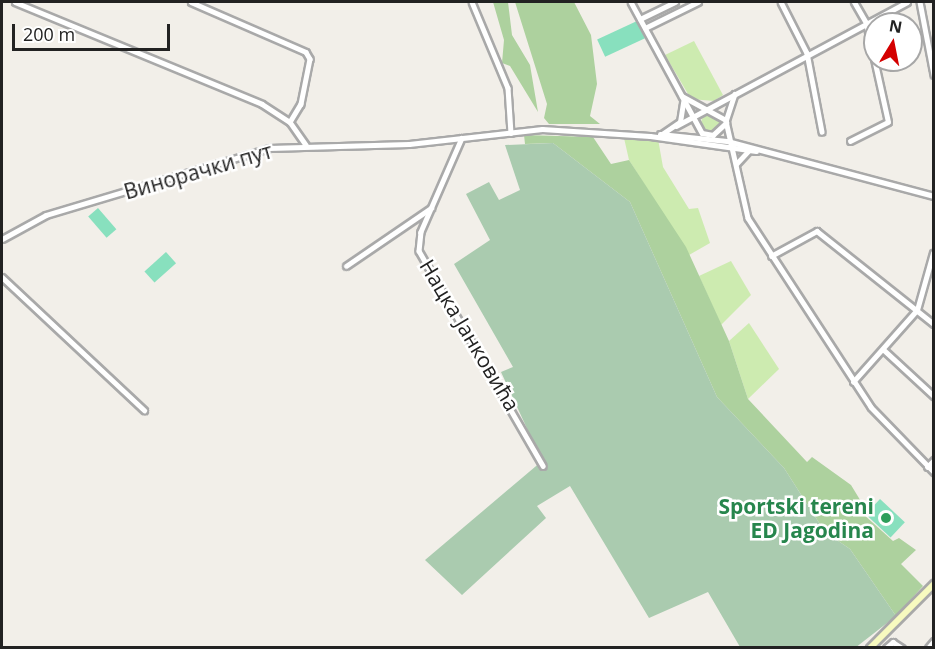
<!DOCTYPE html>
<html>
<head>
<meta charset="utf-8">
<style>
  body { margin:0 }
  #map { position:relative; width:935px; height:649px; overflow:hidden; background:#f2efe9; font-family:"Open Sans",sans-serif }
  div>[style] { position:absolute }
  .grass>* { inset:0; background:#cdebb0 }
  .round { border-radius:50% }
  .forest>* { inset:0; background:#add19e }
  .cemetery>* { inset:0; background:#aacbaf }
  .pitch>* { inset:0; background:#88e0be; transform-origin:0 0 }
  .roads { filter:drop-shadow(2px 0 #a9a9a9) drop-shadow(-2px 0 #a9a9a9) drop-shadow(0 2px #a9a9a9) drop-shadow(0 -2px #a9a9a9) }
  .minor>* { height:4.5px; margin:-2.25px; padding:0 2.25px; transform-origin:2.25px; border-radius:2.25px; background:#fff }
  .tertiary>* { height:5px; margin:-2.5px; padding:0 2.5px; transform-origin:2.5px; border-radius:2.5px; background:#fff }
  .secondary>* { height:6px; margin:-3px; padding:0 3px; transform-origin:3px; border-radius:3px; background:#f7fabf }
  .dots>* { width:16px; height:16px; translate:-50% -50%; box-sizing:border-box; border:3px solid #fff; border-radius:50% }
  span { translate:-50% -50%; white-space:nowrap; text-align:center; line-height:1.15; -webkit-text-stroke:5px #fff; paint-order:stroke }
  .street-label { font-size:21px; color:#222 }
  .leisure-label { font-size:21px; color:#27864d; font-weight:700 }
  .right { translate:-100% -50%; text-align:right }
  .frame { position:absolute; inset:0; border:3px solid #222; pointer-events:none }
  .north { position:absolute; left:863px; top:12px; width:60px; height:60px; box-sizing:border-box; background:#fff; border:2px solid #a7a7a7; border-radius:50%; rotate:10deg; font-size:16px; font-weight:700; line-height:24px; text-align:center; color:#222 }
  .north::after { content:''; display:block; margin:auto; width:21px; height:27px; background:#d40000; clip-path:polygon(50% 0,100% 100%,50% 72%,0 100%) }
  .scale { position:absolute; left:12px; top:24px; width:158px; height:27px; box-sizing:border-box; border:3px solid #222; border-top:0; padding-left:8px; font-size:18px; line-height:21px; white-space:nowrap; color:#222; -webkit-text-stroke:4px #fff; paint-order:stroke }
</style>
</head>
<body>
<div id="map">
  <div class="grass">
    <div style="clip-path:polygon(694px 41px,723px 95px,714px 101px,691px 99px,665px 55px)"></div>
    <div class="round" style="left:701px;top:113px;width:20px;height:20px"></div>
    <div style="clip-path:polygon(624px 138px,658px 139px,663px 167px,689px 209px,698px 208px,710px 243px,689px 255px,629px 160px)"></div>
    <div style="clip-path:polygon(731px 261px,751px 295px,721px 325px,699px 276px)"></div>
    <div style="clip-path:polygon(749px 323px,779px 369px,748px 399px,729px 341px)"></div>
  </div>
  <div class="forest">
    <div style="clip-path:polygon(493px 2px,508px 2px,512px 35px,530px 65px,538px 112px,510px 66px,502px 63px,504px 40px)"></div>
    <div style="clip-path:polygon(515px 2px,574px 2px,591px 35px,597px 84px,590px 116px,600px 124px,549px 124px,544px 118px,547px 104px)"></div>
    <div style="clip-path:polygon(524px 135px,593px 137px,611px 164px,629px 160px,686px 247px,729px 341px,748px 399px,807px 462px,812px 457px,851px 485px,865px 508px,862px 513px,893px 541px,899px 538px,916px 550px,901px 564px,923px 586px,896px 616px,850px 549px,825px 532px,784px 468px,717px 397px,630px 202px,553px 143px,525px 144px)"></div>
  </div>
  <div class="cemetery">
    <div style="clip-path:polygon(553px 143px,630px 202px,717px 397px,784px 468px,825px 532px,850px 549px,896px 616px,855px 648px,740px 647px,708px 592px,649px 618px,570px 486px,537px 506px,546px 518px,462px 595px,425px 560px,542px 461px,501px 372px,513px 367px,454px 264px,490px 240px,466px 194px,489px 182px,499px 200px,520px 190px,505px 145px)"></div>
  </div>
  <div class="pitch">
    <div style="left:637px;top:21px;width:19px;height:44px;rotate:65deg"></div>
    <div style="left:98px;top:208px;width:28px;height:13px;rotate:49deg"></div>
    <div style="left:166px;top:252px;width:15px;height:29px;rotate:48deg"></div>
    <div style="left:880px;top:499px;width:34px;height:21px;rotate:43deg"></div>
  </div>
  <div class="roads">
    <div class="minor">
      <div style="left:15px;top:2px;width:267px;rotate:22.4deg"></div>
      <div style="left:262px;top:104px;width:33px;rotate:33deg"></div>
      <div style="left:290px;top:122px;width:28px;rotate:55deg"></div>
      <div style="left:191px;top:2px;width:125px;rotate:23.5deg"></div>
      <div style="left:306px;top:52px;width:8px;rotate:60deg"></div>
      <div style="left:310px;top:59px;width:46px;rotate:101.3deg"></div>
      <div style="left:301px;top:104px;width:21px;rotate:121deg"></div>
      <div style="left:472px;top:2px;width:93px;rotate:67.3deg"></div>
      <div style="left:508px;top:88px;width:45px;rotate:86.2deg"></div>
      <div style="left:631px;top:2px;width:149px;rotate:61.5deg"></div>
      <div style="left:702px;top:133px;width:11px;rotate:10deg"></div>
      <div style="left:713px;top:135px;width:18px;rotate:-43deg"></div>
      <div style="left:781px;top:2px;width:57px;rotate:63deg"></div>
      <div style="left:807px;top:53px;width:80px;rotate:79.2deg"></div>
      <div style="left:920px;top:2px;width:74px;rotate:79.1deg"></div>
      <div style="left:640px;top:19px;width:39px;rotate:-26deg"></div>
      <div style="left:645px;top:28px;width:59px;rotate:-26.1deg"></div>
      <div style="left:735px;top:94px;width:28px;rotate:108deg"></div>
      <div style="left:726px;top:121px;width:99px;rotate:77.2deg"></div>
      <div style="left:748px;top:218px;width:225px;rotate:56.9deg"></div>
      <div style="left:871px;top:407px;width:91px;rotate:45.9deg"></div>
      <div style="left:682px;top:96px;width:50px;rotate:28.6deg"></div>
      <div style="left:676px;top:126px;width:262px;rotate:-28.2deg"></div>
      <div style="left:662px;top:134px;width:22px;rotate:-34deg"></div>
      <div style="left:680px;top:122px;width:20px;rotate:-81deg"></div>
      <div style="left:462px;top:138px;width:103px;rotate:113.6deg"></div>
      <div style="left:421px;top:232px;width:19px;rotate:96deg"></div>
      <div style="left:419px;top:251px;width:248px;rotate:60deg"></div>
      <div style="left:850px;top:141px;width:42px;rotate:-26.6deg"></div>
      <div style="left:888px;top:122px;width:101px;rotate:-102.5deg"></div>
      <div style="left:866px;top:23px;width:24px;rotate:-120deg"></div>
      <div style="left:771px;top:256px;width:52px;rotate:-28.5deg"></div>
      <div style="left:817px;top:231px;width:149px;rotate:38.5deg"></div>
      <div style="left:346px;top:266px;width:103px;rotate:-34.3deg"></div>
      <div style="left:2px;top:277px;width:195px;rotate:43.1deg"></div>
      <div style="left:884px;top:350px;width:68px;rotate:42.6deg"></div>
      <div style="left:853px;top:382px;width:96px;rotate:-48.4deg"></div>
      <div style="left:917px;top:310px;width:59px;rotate:-74.3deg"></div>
      <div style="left:927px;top:467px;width:10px;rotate:-45deg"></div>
      <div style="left:886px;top:648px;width:9px;rotate:-41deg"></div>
      <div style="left:893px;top:642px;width:11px;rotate:34deg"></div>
      <div style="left:928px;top:648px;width:9px;rotate:-49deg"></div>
    </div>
    <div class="tertiary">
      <div style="left:660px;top:134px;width:67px;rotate:6deg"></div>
      <div style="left:727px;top:141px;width:214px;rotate:14.9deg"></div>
      <div style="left:736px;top:164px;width:18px;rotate:-47deg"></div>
      <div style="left:2px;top:239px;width:50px;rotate:-28.6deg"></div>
      <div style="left:46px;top:215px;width:233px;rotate:-16.7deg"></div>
      <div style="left:269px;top:148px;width:140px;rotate:-1.6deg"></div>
      <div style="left:409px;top:144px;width:134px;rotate:-6.4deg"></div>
      <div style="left:542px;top:129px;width:108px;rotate:3.7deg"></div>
      <div style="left:650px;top:136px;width:107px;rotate:8.1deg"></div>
    </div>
    <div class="secondary">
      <div style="left:870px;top:648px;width:91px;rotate:-45deg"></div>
    </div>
  </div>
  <div class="dots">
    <div style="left:886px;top:518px;background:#2e9e5b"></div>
  </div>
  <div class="street-label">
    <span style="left:198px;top:171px;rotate:-16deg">Винорачки пут</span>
    <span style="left:470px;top:335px;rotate:59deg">Нацка Јанковића</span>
  </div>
  <div class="leisure-label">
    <span class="right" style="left:874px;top:518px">Sportski tereni<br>ED Jagodina</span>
  </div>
  <div class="frame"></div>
  <div class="north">N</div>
  <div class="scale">200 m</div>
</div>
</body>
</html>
